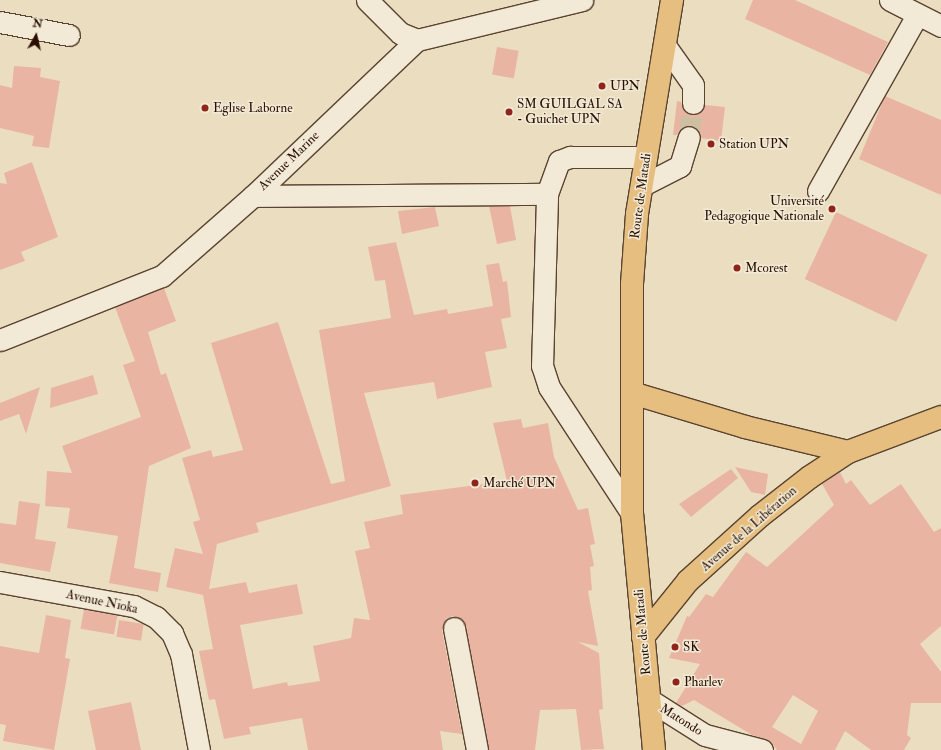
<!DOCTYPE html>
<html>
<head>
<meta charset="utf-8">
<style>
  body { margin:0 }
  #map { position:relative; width:941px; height:750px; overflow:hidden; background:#ebdec0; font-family:"IM FELL Double Pica",serif }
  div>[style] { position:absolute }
  .building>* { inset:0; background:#e9b5a2; transform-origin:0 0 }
  .minor-tunnel>* { height:21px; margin-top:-10.5px; transform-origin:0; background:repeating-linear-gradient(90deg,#cebfa3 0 21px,transparent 0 31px) }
  .roads { filter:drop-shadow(1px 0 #5a4330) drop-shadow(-1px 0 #5a4330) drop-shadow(0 1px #5a4330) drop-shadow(0 -1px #5a4330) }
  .minor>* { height:21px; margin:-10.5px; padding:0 10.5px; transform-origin:10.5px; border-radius:10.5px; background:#f2ead6 }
  .major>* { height:22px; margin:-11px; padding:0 11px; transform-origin:11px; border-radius:11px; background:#e6bf80 }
  .highway>* { height:22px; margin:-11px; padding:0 11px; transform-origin:11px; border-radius:11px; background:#e6bf80 }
  .dots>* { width:11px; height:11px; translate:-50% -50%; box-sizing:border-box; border:2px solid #f2ead6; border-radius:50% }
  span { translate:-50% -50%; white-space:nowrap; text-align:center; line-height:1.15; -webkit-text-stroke:3px #f2ead6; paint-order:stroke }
  .poi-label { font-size:13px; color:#290f00 }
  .left { translate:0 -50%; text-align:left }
  .right { translate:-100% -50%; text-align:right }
  .street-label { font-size:13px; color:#290f00 }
  .north { position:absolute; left:16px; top:16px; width:40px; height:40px; -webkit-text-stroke:3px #f2ead6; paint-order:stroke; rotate:8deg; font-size:11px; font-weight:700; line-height:16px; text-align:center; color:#290f00 }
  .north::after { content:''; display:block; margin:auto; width:14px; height:18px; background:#290f00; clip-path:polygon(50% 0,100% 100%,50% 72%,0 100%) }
</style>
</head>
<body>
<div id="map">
  <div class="building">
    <div style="clip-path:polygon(753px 0,795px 0,888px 42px,870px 75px,745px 19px)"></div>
    <div style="left:497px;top:47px;width:22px;height:28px;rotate:10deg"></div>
    <div style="clip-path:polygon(14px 66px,41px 68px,40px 77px,60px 81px,49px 148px,32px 146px,34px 136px,0 128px,0 85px,12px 88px)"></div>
    <div style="clip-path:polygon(885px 96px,941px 120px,941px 195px,859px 159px)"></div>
    <div style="clip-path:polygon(677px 101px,681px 102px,687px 113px,693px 115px,699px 113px,705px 105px,725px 107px,721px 141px,701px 138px,698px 129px,692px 125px,686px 125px,677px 135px,673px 135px)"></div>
    <div style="clip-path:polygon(32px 162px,58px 237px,21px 252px,25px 261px,0 270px,0 183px,7px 184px,4px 173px)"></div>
    <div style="clip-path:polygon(489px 206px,510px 206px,516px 240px,497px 244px)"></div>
    <div style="clip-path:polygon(435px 207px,439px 226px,402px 234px,398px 211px)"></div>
    <div style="left:836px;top:212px;width:101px;height:74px;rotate:25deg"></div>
    <div style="clip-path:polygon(396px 242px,414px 315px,447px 309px,448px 314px,493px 306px,486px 265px,499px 263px,503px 282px,507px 281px,511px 317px,501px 319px,507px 348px,485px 352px,492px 387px,437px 399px,434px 382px,364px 393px,391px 486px,256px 523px,259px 532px,217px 544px,209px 589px,246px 582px,249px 593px,297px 584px,303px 614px,240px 625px,253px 689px,287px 682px,288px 686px,320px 681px,313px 646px,351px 638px,354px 618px,370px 620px,355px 551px,370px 548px,364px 522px,403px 514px,400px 495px,507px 481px,493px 423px,521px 419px,523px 428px,548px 423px,554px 457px,578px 510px,588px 508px,595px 544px,590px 545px,594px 566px,590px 567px,592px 590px,588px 591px,598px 646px,578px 642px,599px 653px,603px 709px,599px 710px,604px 749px,581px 750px,576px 709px,540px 710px,535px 750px,489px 750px,466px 626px,463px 620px,452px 616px,446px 619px,442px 630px,462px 734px,440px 731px,443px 750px,308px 750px,302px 718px,249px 727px,251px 734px,224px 739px,215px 699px,209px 700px,199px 651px,213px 649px,203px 595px,166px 587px,175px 548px,203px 554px,193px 522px,200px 520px,182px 458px,211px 450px,213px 457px,243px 450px,211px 343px,278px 322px,331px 484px,345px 481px,319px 330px,391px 318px,385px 280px,375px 281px,368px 247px)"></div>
    <div style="clip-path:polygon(164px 288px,176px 321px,148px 332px,161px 375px,166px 373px,191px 448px,149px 466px,134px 568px,161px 573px,158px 592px,109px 583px,118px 536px,67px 528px,70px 508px,45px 506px,47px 471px,72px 473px,62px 446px,141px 417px,123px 365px,135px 361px,115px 307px)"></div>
    <div style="clip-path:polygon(93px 375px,98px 394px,50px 408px,51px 388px)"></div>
    <div style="clip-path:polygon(40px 387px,26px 434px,19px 414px,0 421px,0 403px)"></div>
    <div style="clip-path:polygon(735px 467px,768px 474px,765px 495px,751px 492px)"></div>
    <div style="clip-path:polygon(731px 469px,738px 478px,691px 517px,679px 504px)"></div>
    <div style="clip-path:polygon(evenodd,840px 472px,846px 484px,851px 480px,870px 505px,901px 484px,934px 532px,941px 528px,941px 626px,920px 644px,941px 672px,941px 703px,911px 703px,907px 735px,911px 738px,904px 750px,871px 750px,845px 731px,835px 750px,777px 750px,770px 741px,752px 735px,694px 700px,682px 706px,676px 703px,700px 664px,669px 658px,687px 616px,689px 617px,706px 594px,713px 597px,746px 552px,767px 567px,834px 505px,822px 484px,840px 472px,793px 695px,818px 711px,801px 744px,772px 727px,793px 695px)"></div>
    <div style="clip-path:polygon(19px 501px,40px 504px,35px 539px,56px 542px,50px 572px,0 563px,0 523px,16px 525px)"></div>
    <div style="left:84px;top:609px;width:34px;height:20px;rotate:10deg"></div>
    <div style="clip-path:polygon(46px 615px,71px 620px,65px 658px,70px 659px,54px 750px,3px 741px,6px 725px,0 724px,0 646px,39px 653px)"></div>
    <div style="left:119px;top:620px;width:25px;height:17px;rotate:9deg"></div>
    <div style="clip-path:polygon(131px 702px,141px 750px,96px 750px,88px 711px)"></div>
  </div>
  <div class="minor-tunnel">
    <div style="left:689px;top:137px;width:34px;rotate:-83deg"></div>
  </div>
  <div class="roads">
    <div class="minor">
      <div style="left:367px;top:0;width:47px;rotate:45deg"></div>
      <div style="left:400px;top:33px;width:18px;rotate:22deg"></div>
      <div style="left:890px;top:0;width:57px;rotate:27deg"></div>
      <div style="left:0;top:22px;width:70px;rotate:10.7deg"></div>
      <div style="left:664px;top:44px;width:50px;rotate:54.7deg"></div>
      <div style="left:693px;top:85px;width:18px;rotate:90deg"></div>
      <div style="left:641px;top:186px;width:44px;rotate:-27.1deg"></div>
      <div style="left:680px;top:166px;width:30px;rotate:-73deg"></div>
      <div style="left:818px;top:191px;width:202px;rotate:-60.6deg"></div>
      <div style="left:253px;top:196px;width:294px;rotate:-0.4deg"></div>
      <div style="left:0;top:340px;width:174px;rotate:-21.6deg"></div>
      <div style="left:162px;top:276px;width:121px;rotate:-41.3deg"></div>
      <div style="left:253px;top:196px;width:226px;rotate:-43.6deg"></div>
      <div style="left:417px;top:40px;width:170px;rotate:-13.6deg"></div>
      <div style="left:632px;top:514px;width:152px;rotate:-123.2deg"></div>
      <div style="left:549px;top:387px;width:22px;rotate:-108deg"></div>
      <div style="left:542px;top:366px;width:172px;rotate:-88.3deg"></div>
      <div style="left:547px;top:194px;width:35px;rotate:-70deg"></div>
      <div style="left:559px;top:161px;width:12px;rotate:-20deg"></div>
      <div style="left:570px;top:157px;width:76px"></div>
      <div style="left:0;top:582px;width:136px;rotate:10.2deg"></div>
      <div style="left:134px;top:606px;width:25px;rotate:27deg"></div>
      <div style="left:156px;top:617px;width:23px;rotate:45deg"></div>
      <div style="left:172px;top:633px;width:23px;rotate:67deg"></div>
      <div style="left:181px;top:654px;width:98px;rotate:79.4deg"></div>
      <div style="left:454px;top:628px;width:124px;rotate:79.3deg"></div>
      <div style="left:648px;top:699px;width:67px;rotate:32.3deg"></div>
      <div style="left:705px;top:735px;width:59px;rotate:14.7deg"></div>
    </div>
    <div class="major">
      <div style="left:632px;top:393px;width:109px;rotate:-90deg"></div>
      <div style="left:632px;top:284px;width:70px;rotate:-85.9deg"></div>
      <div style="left:637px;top:214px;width:217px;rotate:-80.7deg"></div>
    </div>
    <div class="highway">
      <div style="left:643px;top:637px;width:72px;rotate:-51.2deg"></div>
      <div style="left:688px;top:581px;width:97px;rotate:-42.1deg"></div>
      <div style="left:760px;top:516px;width:63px;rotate:-38deg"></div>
      <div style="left:810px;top:477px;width:45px;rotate:-33.3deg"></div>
      <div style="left:848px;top:452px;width:99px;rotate:-20.6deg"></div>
      <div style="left:654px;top:750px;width:237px;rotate:-95.3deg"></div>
      <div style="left:632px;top:514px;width:121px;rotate:-90deg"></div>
      <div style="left:632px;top:393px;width:118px;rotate:16.7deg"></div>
      <div style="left:745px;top:427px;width:106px;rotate:13.6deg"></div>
    </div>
  </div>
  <div class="dots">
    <div style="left:602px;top:86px;background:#8f2418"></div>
    <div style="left:205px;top:108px;background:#8f2418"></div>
    <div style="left:509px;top:112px;background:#8f2418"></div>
    <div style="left:711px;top:144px;background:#8f2418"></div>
    <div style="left:832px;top:209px;background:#8f2418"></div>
    <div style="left:737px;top:268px;background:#8f2418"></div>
    <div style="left:475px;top:483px;background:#8f2418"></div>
    <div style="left:675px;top:647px;background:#8f2418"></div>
    <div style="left:676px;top:682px;background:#8f2418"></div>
  </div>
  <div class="poi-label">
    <span class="left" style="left:610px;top:86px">UPN</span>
    <span class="left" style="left:517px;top:112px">SM GUILGAL SA<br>- Guichet UPN</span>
    <span class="left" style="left:213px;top:108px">Eglise Laborne</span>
    <span class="left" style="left:719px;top:144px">Station UPN</span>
    <span class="right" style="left:824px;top:209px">Université<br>Pedagogique Nationale</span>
    <span class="left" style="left:745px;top:268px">Mcorest</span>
    <span class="left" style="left:483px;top:483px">Marché UPN</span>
    <span class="left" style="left:683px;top:647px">SK</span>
    <span class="left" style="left:684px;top:682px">Pharlev</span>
  </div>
  <div class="street-label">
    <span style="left:289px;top:161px;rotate:-44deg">Avenue Marine</span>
    <span style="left:641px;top:196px;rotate:-82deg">Route de Matadi</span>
    <span style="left:749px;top:529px;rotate:-41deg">Avenue de la Libération</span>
    <span style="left:102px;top:602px;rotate:12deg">Avenue Nioka</span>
    <span style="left:643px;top:632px;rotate:-95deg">Route de Matadi</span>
    <span style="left:681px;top:720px;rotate:32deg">Matondo</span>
  </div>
  <div class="north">N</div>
</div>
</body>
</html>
